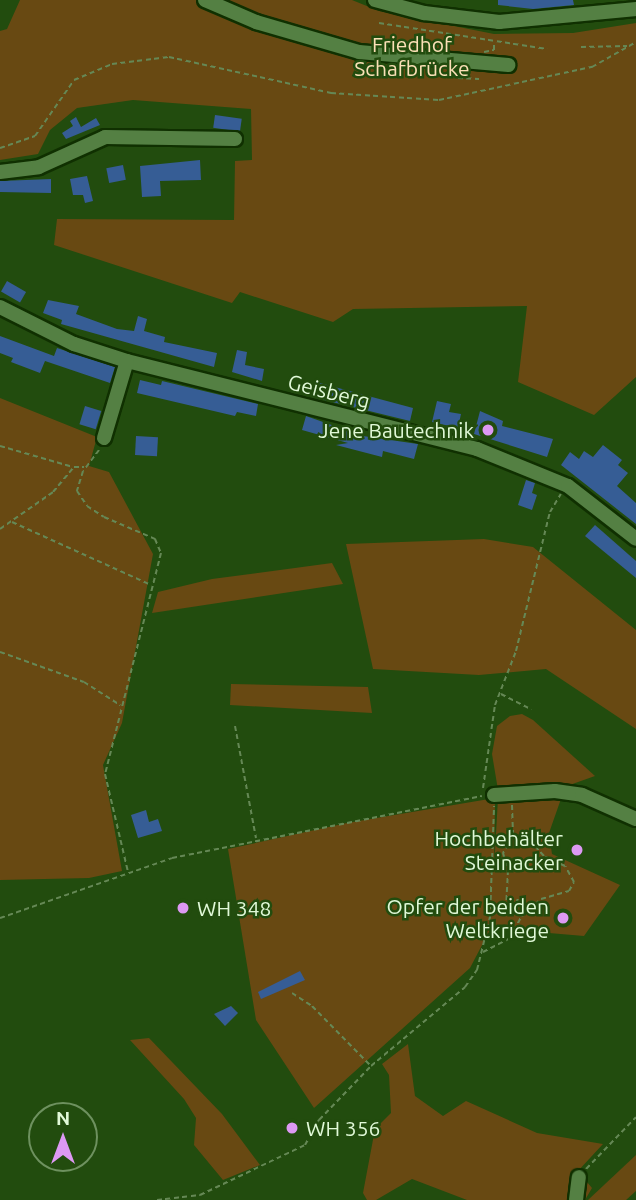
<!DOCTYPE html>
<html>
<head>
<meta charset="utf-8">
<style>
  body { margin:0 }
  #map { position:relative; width:636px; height:1200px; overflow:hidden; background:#224c0e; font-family:Ubuntu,sans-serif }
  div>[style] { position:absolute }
  .green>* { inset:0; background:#684912 }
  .building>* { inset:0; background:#365d95; transform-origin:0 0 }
  .path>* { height:2px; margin-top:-1px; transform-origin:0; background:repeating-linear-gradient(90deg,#658855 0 5px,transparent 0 8.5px) }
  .roads { filter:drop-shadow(2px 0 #103001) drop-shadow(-2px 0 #103001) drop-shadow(0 2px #103001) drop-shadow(0 -2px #103001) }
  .minor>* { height:14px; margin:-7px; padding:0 7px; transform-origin:7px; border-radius:7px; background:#548043 }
  .dots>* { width:19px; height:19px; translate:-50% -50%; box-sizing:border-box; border:4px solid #224c0e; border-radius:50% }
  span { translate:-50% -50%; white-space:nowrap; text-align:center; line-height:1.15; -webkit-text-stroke:5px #224c0e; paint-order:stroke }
  .park-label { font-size:21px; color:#fbe0b7 }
  .street-label { font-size:21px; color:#e1f9d8 }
  .poi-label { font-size:21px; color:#e1f9d8 }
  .right { translate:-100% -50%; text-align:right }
  .left { translate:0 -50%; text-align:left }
  .north { position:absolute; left:28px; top:1102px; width:70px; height:70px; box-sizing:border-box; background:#224c0e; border:2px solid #6e915f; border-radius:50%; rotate:0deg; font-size:19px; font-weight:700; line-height:28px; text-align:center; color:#e1f9d8 }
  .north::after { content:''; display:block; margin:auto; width:24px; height:32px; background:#dd99f3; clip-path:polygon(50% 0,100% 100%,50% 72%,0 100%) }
</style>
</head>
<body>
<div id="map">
  <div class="green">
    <div style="clip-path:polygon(20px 0,352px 0,379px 11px,494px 34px,573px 33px,636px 23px,636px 377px,594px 415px,518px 382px,527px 306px,353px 309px,333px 322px,240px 292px,232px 303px,54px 245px,57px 219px,234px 220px,235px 161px,252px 160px,251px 109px,133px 100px,77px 108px,50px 130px,38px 154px,0 160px,0 31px,7px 29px)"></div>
    <div style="clip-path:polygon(0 398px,97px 437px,89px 466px,109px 472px,153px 554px,122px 723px,103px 765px,122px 871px,89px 878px,0 880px)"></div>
    <div style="clip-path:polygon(484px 539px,533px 547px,636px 630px,636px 729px,546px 669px,479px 675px,373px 669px,346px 544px)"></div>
    <div style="clip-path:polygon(332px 563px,343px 584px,152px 613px,158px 592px,212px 579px)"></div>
    <div style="clip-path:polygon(231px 684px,368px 687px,372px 713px,230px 705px)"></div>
    <div style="clip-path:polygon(522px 714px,533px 720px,595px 776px,564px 787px,498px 790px,492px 754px,497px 726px,510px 716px)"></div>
    <div style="clip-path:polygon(562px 796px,549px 833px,552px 854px,620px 885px,584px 936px,491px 928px,470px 968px,314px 1108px,256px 1020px,228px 849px,347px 823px,495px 798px,494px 869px,498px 798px)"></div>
    <div style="clip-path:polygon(149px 1038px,222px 1114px,260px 1165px,223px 1180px,194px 1145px,196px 1118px,184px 1099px,130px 1040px)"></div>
    <div style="clip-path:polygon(408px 1044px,415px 1096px,443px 1116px,466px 1101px,537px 1133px,603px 1144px,578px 1171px,592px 1188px,585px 1200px,467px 1200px,412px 1179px,376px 1200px,367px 1200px,363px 1193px,375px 1129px,391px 1113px,389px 1075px,382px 1064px)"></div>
    <div style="clip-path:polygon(636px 1155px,636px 1191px,626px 1200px,588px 1200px)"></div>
  </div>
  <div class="building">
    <div style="clip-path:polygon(498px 0,573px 0,574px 5px,533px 9px,498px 5px)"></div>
    <div style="left:215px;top:115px;width:27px;height:13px;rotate:8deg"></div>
    <div style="clip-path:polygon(76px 117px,81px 127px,96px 118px,100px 125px,66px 139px,62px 133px,73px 126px,70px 121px)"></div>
    <div style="clip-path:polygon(200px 160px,201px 180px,160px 181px,161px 196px,142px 197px,140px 166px)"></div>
    <div style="left:123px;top:165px;width:15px;height:17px;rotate:79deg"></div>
    <div style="clip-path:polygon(87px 176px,93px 201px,85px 203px,83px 195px,73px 195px,70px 179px)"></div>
    <div style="clip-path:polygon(51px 179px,51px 193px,0 192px,0 181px)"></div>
    <div style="left:7px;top:281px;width:22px;height:12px;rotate:30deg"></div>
    <div style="clip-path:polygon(48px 300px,79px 306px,76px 314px,117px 329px,134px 331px,138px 316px,147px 319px,144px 331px,165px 337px,164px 342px,217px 353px,214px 367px,61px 324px,62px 320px,43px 313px)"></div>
    <div style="clip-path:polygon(0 336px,54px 356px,57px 348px,115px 367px,110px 383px,45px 361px,40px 373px,11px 362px,13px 358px,0 353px)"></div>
    <div style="clip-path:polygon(237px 350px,247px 352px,245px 365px,264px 369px,262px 381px,232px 372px)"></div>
    <div style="clip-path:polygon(140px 380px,161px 385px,162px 381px,258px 404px,256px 416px,237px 412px,235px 416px,137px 393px)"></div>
    <div style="clip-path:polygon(316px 382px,413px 408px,410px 421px,312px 397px)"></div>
    <div style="clip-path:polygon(437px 401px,451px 404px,449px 412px,461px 414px,458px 428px,432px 422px)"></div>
    <div style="left:85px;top:406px;width:17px;height:19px;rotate:17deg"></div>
    <div style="clip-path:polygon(480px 411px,503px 421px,502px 426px,553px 439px,547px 457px,474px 434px)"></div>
    <div style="clip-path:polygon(306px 416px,363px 436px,418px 444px,414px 459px,383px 451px,382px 457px,336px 445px,348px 443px,302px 430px)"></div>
    <div style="left:136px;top:436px;width:22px;height:19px;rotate:3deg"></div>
    <div style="clip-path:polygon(603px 445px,622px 460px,618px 465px,628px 473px,617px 486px,636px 503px,636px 524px,561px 465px,570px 452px,579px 459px,584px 451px,593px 457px)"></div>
    <div style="clip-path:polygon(526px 480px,535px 483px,532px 493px,537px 495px,532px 510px,518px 505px)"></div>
    <div style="clip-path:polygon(595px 525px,636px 561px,636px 578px,585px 536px)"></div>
    <div style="clip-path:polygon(146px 810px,149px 822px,158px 819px,162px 831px,138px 838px,131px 815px)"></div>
    <div style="clip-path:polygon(300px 971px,305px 980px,261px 999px,258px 992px)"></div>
    <div style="clip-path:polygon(231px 1006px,238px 1013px,225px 1026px,214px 1014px)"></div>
  </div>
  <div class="path">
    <div style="left:379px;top:23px;width:170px;rotate:8.8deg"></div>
    <div style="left:581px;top:47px;width:46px;rotate:-1.2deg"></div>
    <div style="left:484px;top:52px;width:10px;rotate:-11deg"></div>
    <div style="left:494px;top:50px;width:7px;rotate:-90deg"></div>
    <div style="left:458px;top:73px;width:5px;rotate:90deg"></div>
    <div style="left:458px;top:78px;width:21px;rotate:3deg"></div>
    <div style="left:0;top:148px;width:37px;rotate:-19deg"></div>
    <div style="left:35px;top:136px;width:68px;rotate:-55.1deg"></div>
    <div style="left:74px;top:80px;width:41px;rotate:-22.8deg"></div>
    <div style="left:112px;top:64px;width:57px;rotate:-7deg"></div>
    <div style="left:169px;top:57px;width:166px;rotate:12.5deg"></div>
    <div style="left:331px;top:93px;width:108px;rotate:3.7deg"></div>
    <div style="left:439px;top:100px;width:157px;rotate:-12.2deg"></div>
    <div style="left:592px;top:67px;width:51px;rotate:-29.6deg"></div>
    <div style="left:0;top:446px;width:76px;rotate:16deg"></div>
    <div style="left:99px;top:450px;width:26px;rotate:127deg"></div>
    <div style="left:83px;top:471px;width:21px;rotate:107deg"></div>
    <div style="left:77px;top:491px;width:18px;rotate:56deg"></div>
    <div style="left:87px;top:506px;width:20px;rotate:33deg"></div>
    <div style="left:104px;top:517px;width:56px;rotate:23.3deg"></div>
    <div style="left:155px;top:539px;width:15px;rotate:67deg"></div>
    <div style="left:161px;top:553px;width:228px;rotate:104.2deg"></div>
    <div style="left:105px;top:774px;width:101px;rotate:76.8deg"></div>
    <div style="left:12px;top:522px;width:153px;rotate:24.4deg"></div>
    <div style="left:0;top:529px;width:65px;rotate:-34.9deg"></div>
    <div style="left:53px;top:492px;width:33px;rotate:-50deg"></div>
    <div style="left:74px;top:467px;width:10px"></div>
    <div style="left:0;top:652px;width:89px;rotate:19.7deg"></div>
    <div style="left:84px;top:682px;width:43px;rotate:32.6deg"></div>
    <div style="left:501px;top:694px;width:34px;rotate:27deg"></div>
    <div style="left:235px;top:726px;width:114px;rotate:79.4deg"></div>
    <div style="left:483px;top:788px;width:84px;rotate:-81.8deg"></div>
    <div style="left:495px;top:705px;width:58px;rotate:-68.7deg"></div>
    <div style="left:516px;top:651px;width:143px;rotate:-76.3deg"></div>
    <div style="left:550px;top:512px;width:21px;rotate:-59deg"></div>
    <div style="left:512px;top:805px;width:32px;rotate:88deg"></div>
    <div style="left:513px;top:837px;width:19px;rotate:122deg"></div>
    <div style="left:503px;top:853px;width:18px;rotate:74deg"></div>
    <div style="left:508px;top:870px;width:34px;rotate:93deg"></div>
    <div style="left:506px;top:904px;width:20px;rotate:37deg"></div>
    <div style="left:522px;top:916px;width:25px;rotate:-42deg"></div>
    <div style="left:541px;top:899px;width:29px;rotate:-16deg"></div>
    <div style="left:569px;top:891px;width:10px;rotate:-61deg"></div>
    <div style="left:574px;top:882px;width:18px;rotate:-119deg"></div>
    <div style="left:565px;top:866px;width:23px;rotate:-155deg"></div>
    <div style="left:544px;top:856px;width:23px;rotate:-133deg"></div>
    <div style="left:528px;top:839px;width:15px;rotate:-172deg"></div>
    <div style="left:514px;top:912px;width:15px;rotate:-74deg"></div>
    <div style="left:0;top:918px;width:182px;rotate:-19.2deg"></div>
    <div style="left:172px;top:858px;width:316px;rotate:-11.3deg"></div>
    <div style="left:483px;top:952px;width:30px;rotate:-27deg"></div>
    <div style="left:510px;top:938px;width:24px;rotate:-62deg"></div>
    <div style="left:292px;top:993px;width:24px;rotate:33deg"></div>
    <div style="left:312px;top:1006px;width:83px;rotate:45.5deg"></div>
    <div style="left:586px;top:1169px;width:72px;rotate:-46.1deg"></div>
    <div style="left:157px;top:1200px;width:43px;rotate:-6.6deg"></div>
    <div style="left:200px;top:1195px;width:116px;rotate:-25.5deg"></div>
    <div style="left:305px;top:1145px;width:29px;rotate:-61deg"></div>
    <div style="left:319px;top:1120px;width:75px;rotate:-46.1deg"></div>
    <div style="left:371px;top:1066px;width:123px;rotate:-40deg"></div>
    <div style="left:465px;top:987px;width:21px;rotate:-55deg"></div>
    <div style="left:477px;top:970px;width:55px;rotate:-76.2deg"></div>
    <div style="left:490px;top:917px;width:111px;rotate:-87.9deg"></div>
  </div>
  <div class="roads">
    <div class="minor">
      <div style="left:205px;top:0;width:56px;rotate:23.3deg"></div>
      <div style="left:256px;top:22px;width:107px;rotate:16.2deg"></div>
      <div style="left:359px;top:52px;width:150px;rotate:5deg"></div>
      <div style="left:375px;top:0;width:51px;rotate:14.9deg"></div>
      <div style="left:424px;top:13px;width:76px;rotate:6.8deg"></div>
      <div style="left:499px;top:22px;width:138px;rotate:-5.4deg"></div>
      <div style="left:0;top:172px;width:39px;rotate:-7deg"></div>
      <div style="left:39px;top:167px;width:72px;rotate:-24.4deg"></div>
      <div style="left:105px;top:137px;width:130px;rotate:0.9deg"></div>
      <div style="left:0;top:307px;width:83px;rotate:26.6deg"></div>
      <div style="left:74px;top:344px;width:56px;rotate:17.8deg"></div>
      <div style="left:127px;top:361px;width:361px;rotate:14.1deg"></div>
      <div style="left:477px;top:449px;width:98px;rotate:22.1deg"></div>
      <div style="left:568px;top:486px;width:86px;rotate:37.9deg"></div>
      <div style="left:104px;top:438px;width:80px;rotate:-73.4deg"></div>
      <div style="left:494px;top:795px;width:61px;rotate:-3.8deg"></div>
      <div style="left:555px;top:791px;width:27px;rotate:8deg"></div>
      <div style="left:582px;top:795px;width:59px;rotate:24deg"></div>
      <div style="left:576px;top:1200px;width:23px;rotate:-83deg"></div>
    </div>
  </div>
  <div class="dots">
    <div style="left:488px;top:430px;background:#dd99f3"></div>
    <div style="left:577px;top:850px;background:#dd99f3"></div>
    <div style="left:183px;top:908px;background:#dd99f3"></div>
    <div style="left:563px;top:918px;background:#dd99f3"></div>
    <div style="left:292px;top:1128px;background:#dd99f3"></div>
  </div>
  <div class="park-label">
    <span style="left:412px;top:56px">Friedhof<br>Schafbrücke</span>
  </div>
  <div class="street-label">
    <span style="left:329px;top:391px;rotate:14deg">Geisberg</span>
  </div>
  <div class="poi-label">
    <span class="right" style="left:474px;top:430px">Jene Bautechnik</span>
    <span class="right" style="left:563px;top:850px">Hochbehälter<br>Steinacker</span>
    <span class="right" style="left:549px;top:918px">Opfer der beiden<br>Weltkriege</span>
    <span class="left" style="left:197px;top:908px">WH 348</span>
    <span class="left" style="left:306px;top:1128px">WH 356</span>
  </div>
  <div class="north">N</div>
</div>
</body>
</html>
